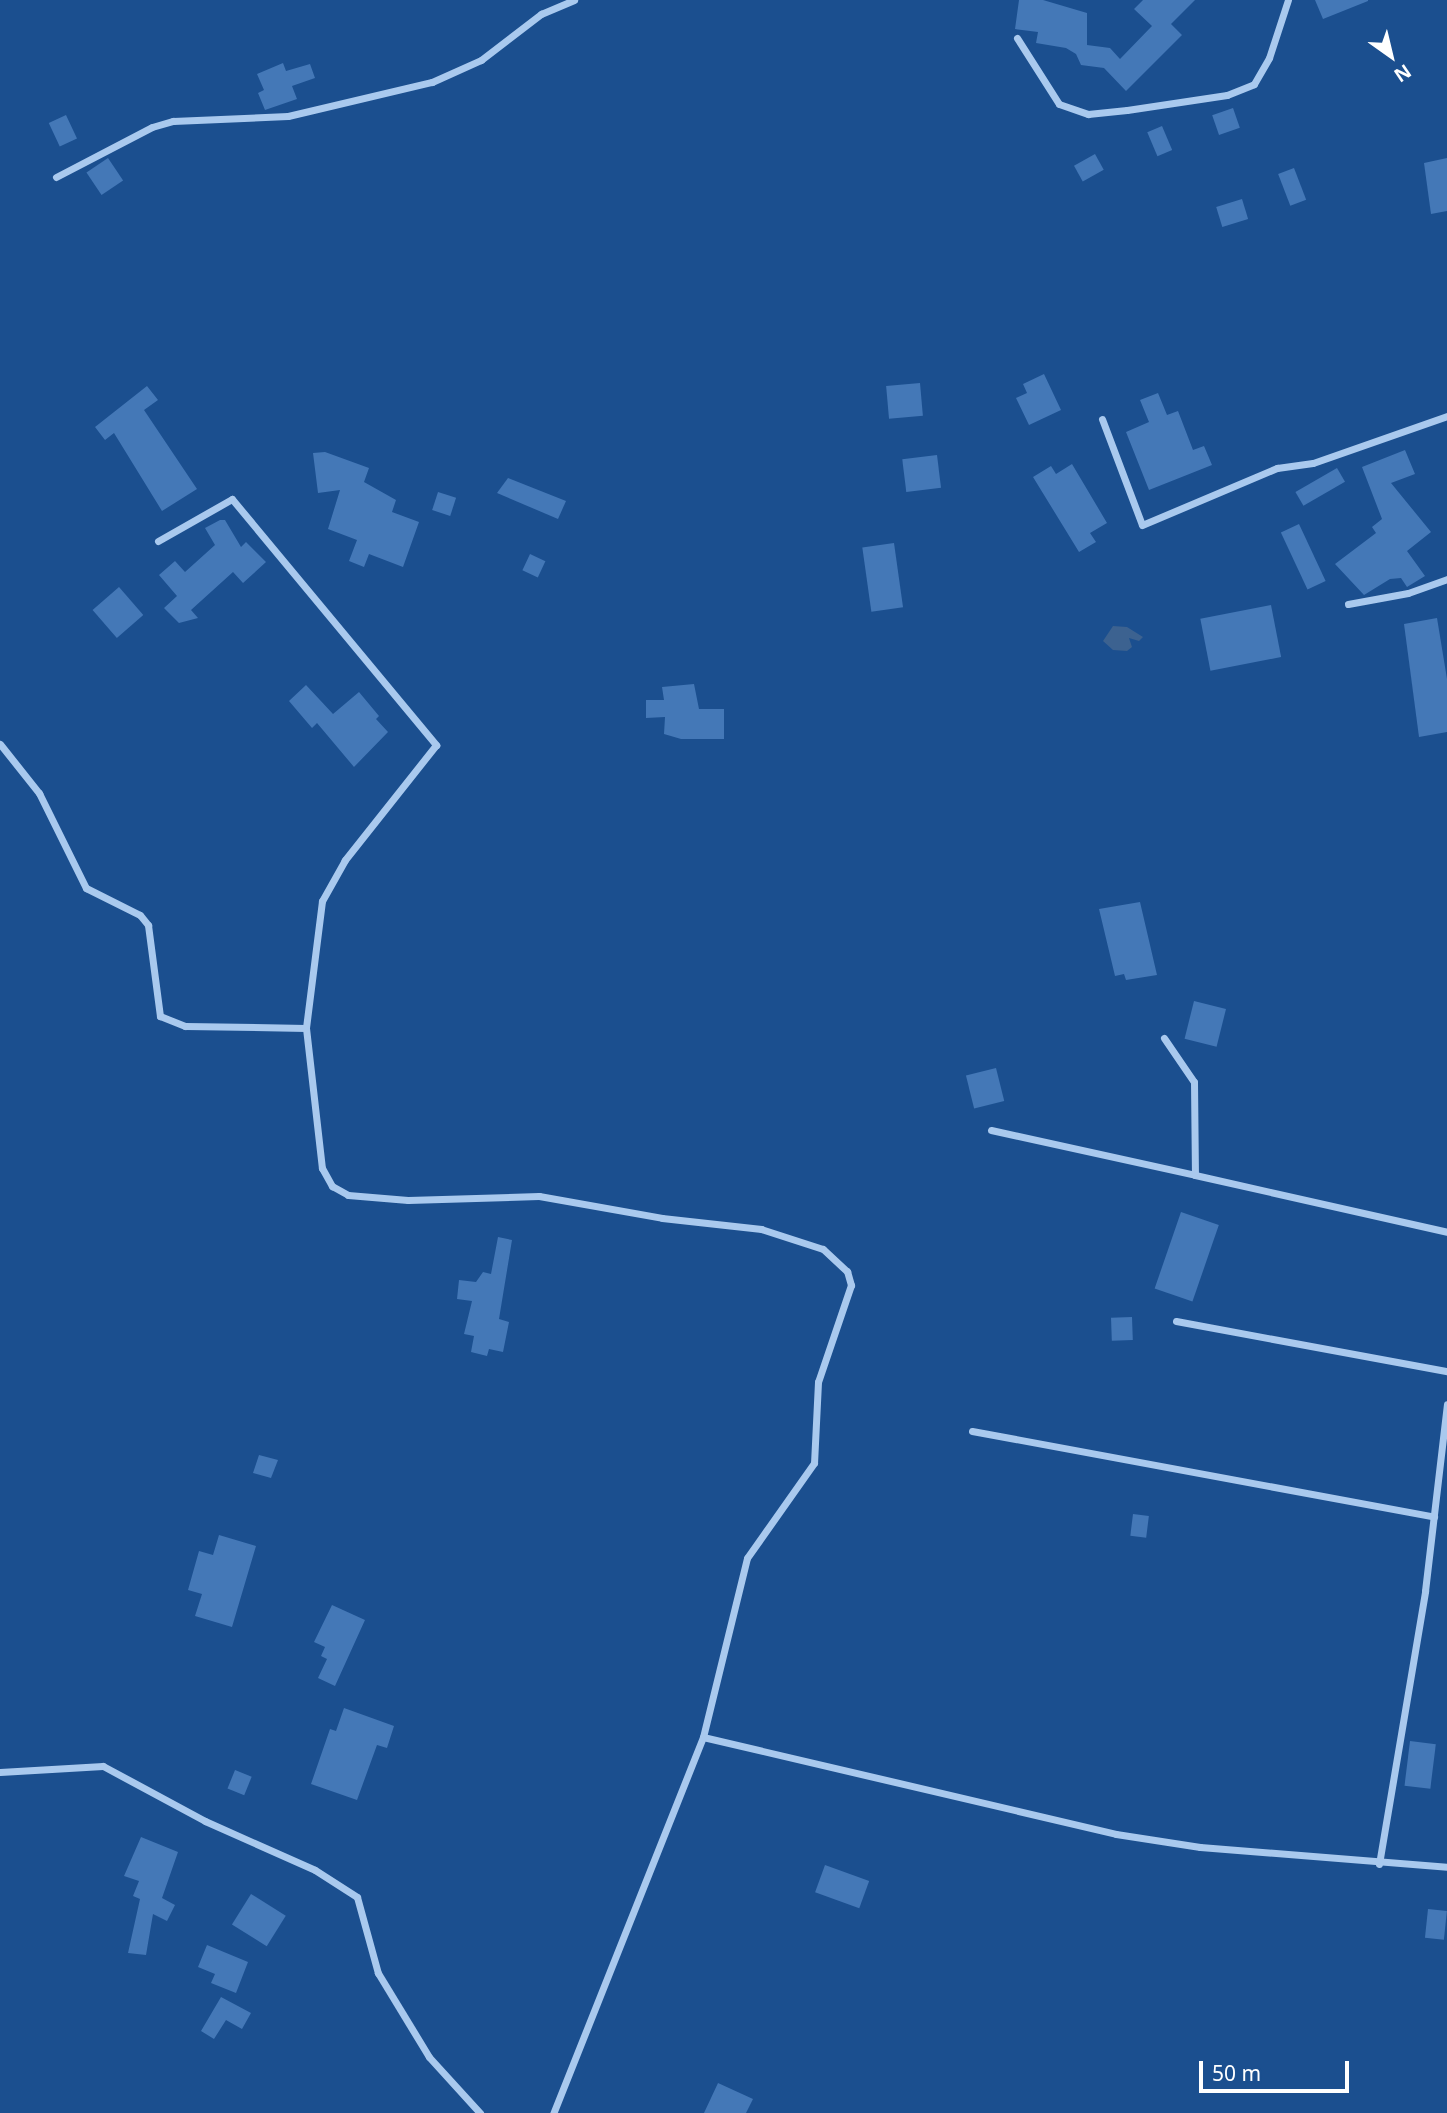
<!DOCTYPE html>
<html>
<head>
<meta charset="utf-8">
<style>
  body { margin:0 }
  #map { position:relative; width:1447px; height:2113px; overflow:hidden; background:#1b4f8f; font-family:"Noto Sans",sans-serif }
  div>[style] { position:absolute }
  .water>* { inset:0; background:#3c6290 }
  .building>* { inset:0; background:#4478b7; transform-origin:0 0 }
  .street>* { height:7px; margin:-3.5px; padding:0 3.5px; transform-origin:3.5px; border-radius:3.5px; background:#a9c9ee }
  span { translate:-50% -50%; white-space:nowrap; text-align:center; line-height:1.15; -webkit-text-stroke:5px #1b4f8f; paint-order:stroke }
  .north { position:absolute; left:1356px; top:21px; width:70px; height:70px; -webkit-text-stroke:5px #1b4f8f; paint-order:stroke; rotate:146deg; font-size:19px; font-weight:700; line-height:28px; text-align:center; color:#fff }
  .north::after { content:''; display:block; margin:auto; width:24px; height:32px; background:#fff; clip-path:polygon(50% 0,100% 100%,50% 72%,0 100%) }
  .scale { position:absolute; left:1199px; top:2061px; width:150px; height:32px; box-sizing:border-box; border:4px solid #fff; border-top:0; padding-left:9px; font-size:21px; line-height:24px; white-space:nowrap; color:#fff; -webkit-text-stroke:5px #1b4f8f; paint-order:stroke }
</style>
</head>
<body>
<div id="map">
  <div class="water">
    <div style="clip-path:polygon(1113px 626px,1127px 627px,1143px 637px,1139px 641px,1129px 638px,1132px 647px,1127px 651px,1113px 650px,1103px 641px)"></div>
  </div>
  <div class="building">
    <div style="clip-path:polygon(1019px 0,1043px 0,1087px 13px,1087px 45px,1110px 48px,1120px 59px,1152px 26px,1134px 9px,1143px 0,1195px 0,1171px 24px,1182px 35px,1126px 91px,1104px 68px,1081px 65px,1076px 54px,1066px 48px,1036px 43px,1038px 32px,1015px 29px)"></div>
    <div style="clip-path:polygon(1315px 0,1368px 0,1368px 1px,1323px 19px)"></div>
    <div style="clip-path:polygon(283px 63px,286px 71px,310px 64px,315px 78px,292px 86px,297px 99px,265px 110px,258px 93px,264px 90px,257px 74px)"></div>
    <div style="left:1233px;top:108px;width:21px;height:22px;rotate:71deg"></div>
    <div style="left:66px;top:115px;width:26px;height:19px;rotate:65deg"></div>
    <div style="left:1162px;top:126px;width:26px;height:16px;rotate:67deg"></div>
    <div style="left:1095px;top:154px;width:18px;height:24px;rotate:61deg"></div>
    <div style="left:108px;top:158px;width:27px;height:26px;rotate:56deg"></div>
    <div style="clip-path:polygon(1447px 158px,1447px 211px,1431px 214px,1424px 163px)"></div>
    <div style="left:1294px;top:168px;width:34px;height:17px;rotate:69deg"></div>
    <div style="left:1242px;top:199px;width:21px;height:27px;rotate:73deg"></div>
    <div style="clip-path:polygon(1044px 374px,1061px 410px,1029px 425px,1016px 398px,1027px 393px,1023px 384px)"></div>
    <div style="left:920px;top:383px;width:33px;height:34px;rotate:85deg"></div>
    <div style="clip-path:polygon(147px 386px,158px 400px,144px 410px,197px 489px,162px 511px,114px 433px,105px 440px,95px 427px)"></div>
    <div style="clip-path:polygon(1158px 393px,1167px 415px,1178px 411px,1193px 450px,1204px 446px,1212px 465px,1149px 490px,1126px 432px,1149px 422px,1140px 400px)"></div>
    <div style="clip-path:polygon(1405px 450px,1415px 474px,1391px 483px,1431px 532px,1407px 551px,1425px 576px,1407px 587px,1401px 578px,1390px 579px,1364px 595px,1335px 564px,1376px 533px,1372px 527px,1382px 519px,1362px 467px)"></div>
    <div style="clip-path:polygon(325px 452px,369px 468px,364px 482px,396px 500px,392px 512px,419px 522px,403px 567px,369px 554px,364px 567px,349px 561px,357px 540px,328px 529px,340px 490px,318px 493px,313px 453px)"></div>
    <div style="left:937px;top:455px;width:33px;height:35px;rotate:83deg"></div>
    <div style="clip-path:polygon(1072px 464px,1107px 523px,1090px 533px,1096px 542px,1079px 552px,1033px 477px,1051px 466px,1056px 474px)"></div>
    <div style="left:1337px;top:468px;width:16px;height:48px;rotate:60deg"></div>
    <div style="clip-path:polygon(508px 478px,566px 501px,558px 519px,497px 493px)"></div>
    <div style="left:438px;top:492px;width:19px;height:19px;rotate:18deg"></div>
    <div style="clip-path:polygon(220px 520px,225px 520px,241px 547px,246px 542px,266px 562px,243px 583px,233px 572px,191px 610px,198px 618px,179px 623px,164px 608px,177px 596px,159px 575px,175px 561px,185px 572px,215px 545px,205px 528px)"></div>
    <div style="left:1299px;top:524px;width:63px;height:20px;rotate:65deg"></div>
    <div style="left:894px;top:543px;width:65px;height:32px;rotate:82deg"></div>
    <div style="left:530px;top:554px;width:17px;height:18px;rotate:25deg"></div>
    <div style="left:119px;top:587px;width:37px;height:35px;rotate:49deg"></div>
    <div style="left:1271px;top:605px;width:53px;height:72px;rotate:79deg"></div>
    <div style="clip-path:polygon(1437px 618px,1447px 679px,1447px 732px,1419px 737px,1404px 624px)"></div>
    <div style="clip-path:polygon(694px 684px,699px 709px,724px 709px,724px 739px,681px 739px,664px 734px,665px 717px,646px 718px,646px 700px,664px 700px,662px 687px)"></div>
    <div style="clip-path:polygon(306px 685px,333px 714px,359px 692px,379px 716px,376px 719px,388px 732px,354px 767px,317px 723px,312px 728px,289px 701px)"></div>
    <div style="clip-path:polygon(1140px 902px,1157px 975px,1126px 980px,1124px 974px,1115px 976px,1099px 909px)"></div>
    <div style="left:1194px;top:1001px;width:33px;height:39px;rotate:14deg"></div>
    <div style="left:996px;top:1068px;width:34px;height:31px;rotate:76deg"></div>
    <div style="left:1181px;top:1212px;width:40px;height:81px;rotate:19deg"></div>
    <div style="clip-path:polygon(498px 1237px,512px 1240px,499px 1319px,509px 1322px,503px 1352px,489px 1349px,487px 1356px,471px 1352px,474px 1336px,464px 1334px,472px 1301px,457px 1299px,459px 1280px,476px 1282px,483px 1272px,491px 1274px)"></div>
    <div style="left:1132px;top:1317px;width:23px;height:21px;rotate:88deg"></div>
    <div style="clip-path:polygon(259px 1455px,278px 1460px,271px 1478px,253px 1473px)"></div>
    <div style="left:1133px;top:1514px;width:16px;height:22px;rotate:7deg"></div>
    <div style="clip-path:polygon(219px 1535px,256px 1546px,232px 1627px,195px 1616px,202px 1594px,188px 1590px,199px 1551px,213px 1555px)"></div>
    <div style="clip-path:polygon(332px 1605px,365px 1620px,335px 1686px,318px 1678px,327px 1659px,321px 1656px,325px 1647px,314px 1642px)"></div>
    <div style="clip-path:polygon(344px 1708px,394px 1726px,387px 1748px,377px 1745px,357px 1800px,311px 1784px,330px 1729px,336px 1731px)"></div>
    <div style="left:1410px;top:1741px;width:26px;height:45px;rotate:7deg"></div>
    <div style="left:235px;top:1770px;width:18px;height:20px;rotate:22deg"></div>
    <div style="clip-path:polygon(141px 1837px,178px 1852px,162px 1898px,175px 1905px,167px 1921px,153px 1914px,146px 1955px,128px 1953px,140px 1899px,133px 1896px,139px 1881px,124px 1876px)"></div>
    <div style="left:825px;top:1865px;width:47px;height:29px;rotate:20deg"></div>
    <div style="left:251px;top:1894px;width:41px;height:36px;rotate:32deg"></div>
    <div style="left:1428px;top:1909px;width:19px;height:29px;rotate:6deg"></div>
    <div style="clip-path:polygon(207px 1945px,248px 1962px,236px 1993px,211px 1983px,215px 1974px,198px 1967px)"></div>
    <div style="clip-path:polygon(221px 1997px,251px 2013px,242px 2029px,226px 2020px,214px 2039px,201px 2031px)"></div>
    <div style="clip-path:polygon(718px 2083px,753px 2099px,746px 2113px,704px 2113px)"></div>
  </div>
  <div class="street">
    <div style="left:1017px;top:38px;width:78px;rotate:57.5deg"></div>
    <div style="left:1059px;top:104px;width:31px;rotate:19deg"></div>
    <div style="left:1088px;top:114px;width:39px;rotate:-6deg"></div>
    <div style="left:1127px;top:110px;width:101px;rotate:-8.5deg"></div>
    <div style="left:1227px;top:95px;width:29px;rotate:-22deg"></div>
    <div style="left:1254px;top:84px;width:30px;rotate:-60deg"></div>
    <div style="left:1269px;top:58px;width:61px;rotate:-71.9deg"></div>
    <div style="left:56px;top:177px;width:108px;rotate:-27.5deg"></div>
    <div style="left:152px;top:127px;width:22px;rotate:-16deg"></div>
    <div style="left:173px;top:121px;width:115px;rotate:-2.5deg"></div>
    <div style="left:288px;top:116px;width:148px;rotate:-13.3deg"></div>
    <div style="left:432px;top:82px;width:54px;rotate:-24.2deg"></div>
    <div style="left:481px;top:60px;width:76px;rotate:-37.5deg"></div>
    <div style="left:541px;top:14px;width:36px;rotate:-23deg"></div>
    <div style="left:1102px;top:419px;width:113px;rotate:69.3deg"></div>
    <div style="left:1142px;top:525px;width:147px;rotate:-22.9deg"></div>
    <div style="left:1277px;top:468px;width:36px;rotate:-8deg"></div>
    <div style="left:1313px;top:463px;width:142px;rotate:-19.3deg"></div>
    <div style="left:158px;top:541px;width:85px;rotate:-29.6deg"></div>
    <div style="left:232px;top:499px;width:320px;rotate:50.3deg"></div>
    <div style="left:436px;top:745px;width:147px;rotate:128.4deg"></div>
    <div style="left:345px;top:860px;width:47px;rotate:119.3deg"></div>
    <div style="left:322px;top:901px;width:128px;rotate:97.2deg"></div>
    <div style="left:306px;top:1028px;width:141px;rotate:83.5deg"></div>
    <div style="left:322px;top:1168px;width:21px;rotate:61deg"></div>
    <div style="left:332px;top:1186px;width:18px;rotate:29deg"></div>
    <div style="left:348px;top:1195px;width:60px;rotate:4.8deg"></div>
    <div style="left:408px;top:1200px;width:131px;rotate:-1.7deg"></div>
    <div style="left:539px;top:1196px;width:125px;rotate:10.1deg"></div>
    <div style="left:662px;top:1218px;width:100px;rotate:6.3deg"></div>
    <div style="left:761px;top:1229px;width:65px;rotate:17.9deg"></div>
    <div style="left:823px;top:1249px;width:33px;rotate:43deg"></div>
    <div style="left:847px;top:1271px;width:15px;rotate:74deg"></div>
    <div style="left:851px;top:1285px;width:102px;rotate:108.8deg"></div>
    <div style="left:818px;top:1382px;width:81px;rotate:92.8deg"></div>
    <div style="left:814px;top:1463px;width:116px;rotate:125.2deg"></div>
    <div style="left:747px;top:1558px;width:184px;rotate:103.8deg"></div>
    <div style="left:703px;top:1737px;width:405px;rotate:111.7deg"></div>
    <div style="left:1348px;top:604px;width:61px;rotate:-10.4deg"></div>
    <div style="left:1408px;top:593px;width:41px;rotate:-19.7deg"></div>
    <div style="left:0;top:744px;width:63px;rotate:51.5deg"></div>
    <div style="left:39px;top:793px;width:106px;rotate:63.7deg"></div>
    <div style="left:86px;top:888px;width:60px;rotate:26.6deg"></div>
    <div style="left:140px;top:915px;width:13px;rotate:51deg"></div>
    <div style="left:148px;top:925px;width:92px;rotate:82.5deg"></div>
    <div style="left:160px;top:1016px;width:27px;rotate:22deg"></div>
    <div style="left:185px;top:1026px;width:121px;rotate:0.9deg"></div>
    <div style="left:1164px;top:1038px;width:53px;rotate:55.7deg"></div>
    <div style="left:1194px;top:1082px;width:93px;rotate:89.4deg"></div>
    <div style="left:1195px;top:1175px;width:258px;rotate:12.7deg"></div>
    <div style="left:991px;top:1130px;width:209px;rotate:12.4deg"></div>
    <div style="left:1176px;top:1321px;width:276px;rotate:10.5deg"></div>
    <div style="left:972px;top:1431px;width:470px;rotate:10.5deg"></div>
    <div style="left:703px;top:1737px;width:424px;rotate:13.2deg"></div>
    <div style="left:1116px;top:1834px;width:85px;rotate:8.8deg"></div>
    <div style="left:1200px;top:1847px;width:248px;rotate:4.6deg"></div>
    <div style="left:0;top:1772px;width:103px;rotate:-3.3deg"></div>
    <div style="left:103px;top:1766px;width:116px;rotate:28.3deg"></div>
    <div style="left:205px;top:1821px;width:120px;rotate:24deg"></div>
    <div style="left:315px;top:1870px;width:50px;rotate:32.7deg"></div>
    <div style="left:357px;top:1897px;width:79px;rotate:74.6deg"></div>
    <div style="left:378px;top:1973px;width:98px;rotate:58.7deg"></div>
    <div style="left:429px;top:2057px;width:76px;rotate:47.7deg"></div>
    <div style="left:1379px;top:1864px;width:277px;rotate:-80.4deg"></div>
    <div style="left:1425px;top:1591px;width:188px;rotate:-83.3deg"></div>
  </div>
  <div class="north">N</div>
  <div class="scale">50 m</div>
</div>
</body>
</html>
